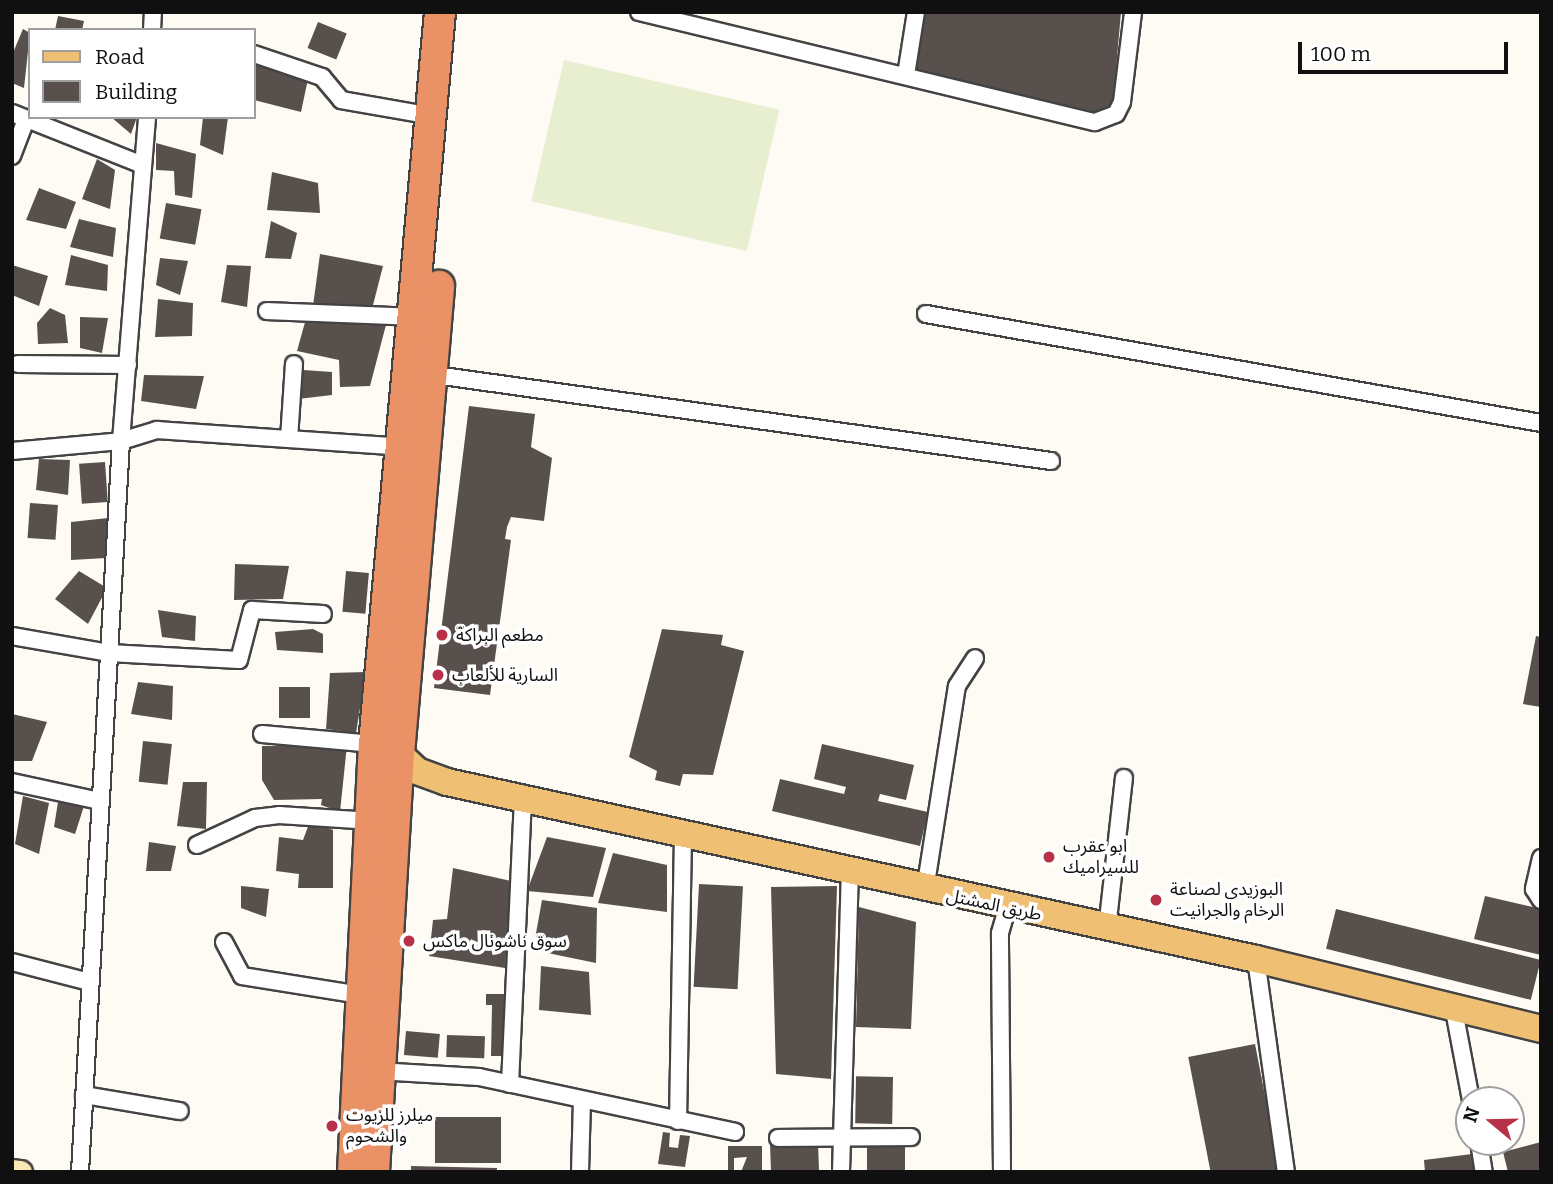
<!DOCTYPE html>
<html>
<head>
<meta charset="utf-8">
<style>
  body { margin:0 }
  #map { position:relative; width:1553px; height:1184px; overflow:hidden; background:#fefbf4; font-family:Bitter,"Noto Sans Arabic",serif }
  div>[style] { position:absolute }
  .pitch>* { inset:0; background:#e8efd0; transform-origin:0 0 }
  .building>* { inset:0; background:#58504d; transform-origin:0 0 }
  .roads { filter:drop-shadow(2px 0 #434343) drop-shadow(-2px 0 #434343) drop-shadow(0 2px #434343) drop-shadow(0 -2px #434343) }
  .street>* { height:16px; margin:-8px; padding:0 8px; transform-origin:8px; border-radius:8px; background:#fff }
  .secondary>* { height:23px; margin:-11.5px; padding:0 11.5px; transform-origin:11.5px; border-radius:11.5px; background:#f9e8b3 }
  .primary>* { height:26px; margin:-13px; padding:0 13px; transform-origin:13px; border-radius:13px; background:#efc073 }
  .highway>* { height:30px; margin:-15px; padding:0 15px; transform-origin:15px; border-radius:15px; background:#ea9166 }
  .dots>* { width:19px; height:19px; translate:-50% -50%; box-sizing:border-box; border:4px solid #fff; border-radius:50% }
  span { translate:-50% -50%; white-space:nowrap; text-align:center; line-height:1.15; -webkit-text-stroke:7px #fff; paint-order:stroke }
  .poi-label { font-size:18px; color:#101010 }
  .left { translate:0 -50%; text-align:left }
  .street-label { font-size:18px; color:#101010 }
  .frame { position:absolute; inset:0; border:14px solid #101010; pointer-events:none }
  .legend { position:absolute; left:28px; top:28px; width:228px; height:91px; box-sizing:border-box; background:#fff; border:2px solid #9f9f9f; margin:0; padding:9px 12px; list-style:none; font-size:21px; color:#101010 }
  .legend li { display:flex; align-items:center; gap:14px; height:35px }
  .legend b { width:35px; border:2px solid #9f9f9f }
  .north { position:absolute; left:1455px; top:1086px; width:70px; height:70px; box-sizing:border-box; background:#fff; border:2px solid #9f9f9f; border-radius:50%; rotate:289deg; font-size:19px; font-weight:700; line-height:28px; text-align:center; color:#101010 }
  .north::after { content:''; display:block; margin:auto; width:24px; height:32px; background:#b73149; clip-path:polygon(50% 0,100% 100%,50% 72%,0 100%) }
  .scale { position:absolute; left:1298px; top:42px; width:210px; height:32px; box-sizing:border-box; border:4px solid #101010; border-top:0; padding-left:9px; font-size:21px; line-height:24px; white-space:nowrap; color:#101010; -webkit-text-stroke:5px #fff; paint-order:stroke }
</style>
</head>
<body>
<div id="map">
  <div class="pitch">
    <div style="left:564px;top:60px;width:221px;height:145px;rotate:13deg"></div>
  </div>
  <div class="building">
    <div style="clip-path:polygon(918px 12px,1121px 12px,1113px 104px,1098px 113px,909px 68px)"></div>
    <div style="clip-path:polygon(58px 16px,84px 21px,82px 30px,55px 30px)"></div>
    <div style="left:318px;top:22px;width:31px;height:28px;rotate:22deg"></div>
    <div style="clip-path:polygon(23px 29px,30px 33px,24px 88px,12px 83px,12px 55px)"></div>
    <div style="clip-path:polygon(254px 63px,308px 79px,301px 112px,254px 100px)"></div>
    <div style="clip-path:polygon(111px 117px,137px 117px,131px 134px)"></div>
    <div style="clip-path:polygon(203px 117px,228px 117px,223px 155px,200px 145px)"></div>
    <div style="clip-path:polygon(156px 143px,196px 154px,192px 198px,175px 195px,174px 171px,156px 170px)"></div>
    <div style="clip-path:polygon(97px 159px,115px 170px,110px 209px,82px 199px)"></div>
    <div style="clip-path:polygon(272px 172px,318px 183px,320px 213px,267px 210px)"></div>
    <div style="clip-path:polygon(39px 188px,76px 202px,66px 229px,26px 220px)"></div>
    <div style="left:166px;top:203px;width:36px;height:36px;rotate:10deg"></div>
    <div style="clip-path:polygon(79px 219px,116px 228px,113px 257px,70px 247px)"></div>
    <div style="clip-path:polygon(271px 221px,297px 233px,291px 259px,265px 258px)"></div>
    <div style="clip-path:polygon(320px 254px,383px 266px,372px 309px,313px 306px)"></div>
    <div style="clip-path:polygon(71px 255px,108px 265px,107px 291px,65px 285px)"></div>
    <div style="clip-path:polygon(160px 258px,188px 261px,180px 295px,156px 285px)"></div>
    <div style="clip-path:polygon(12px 265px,48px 276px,39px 306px,12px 295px)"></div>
    <div style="clip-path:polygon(227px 265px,251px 266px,247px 307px,221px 302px)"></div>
    <div style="clip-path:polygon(158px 299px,193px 303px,192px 336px,155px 337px)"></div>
    <div style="clip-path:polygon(50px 308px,65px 315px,68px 343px,38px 344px,37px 323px)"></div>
    <div style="clip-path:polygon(307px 315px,387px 321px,370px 386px,340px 387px,339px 360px,297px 351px)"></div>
    <div style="clip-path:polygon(80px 317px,108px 318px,102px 353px,80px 348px)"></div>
    <div style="clip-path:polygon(303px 370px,332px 372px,332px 395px,298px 399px)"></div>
    <div style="clip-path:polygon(144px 375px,204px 376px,196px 409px,141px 401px)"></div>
    <div style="clip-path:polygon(469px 406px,535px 414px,531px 447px,552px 458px,544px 521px,511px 517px,507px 527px,505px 539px,511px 540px,490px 695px,434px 688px)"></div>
    <div style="clip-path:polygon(39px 459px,70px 460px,68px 495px,36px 490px)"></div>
    <div style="left:105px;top:462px;width:40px;height:26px;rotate:86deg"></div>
    <div style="left:30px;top:503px;width:28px;height:35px;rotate:4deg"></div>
    <div style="clip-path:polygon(108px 518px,106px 558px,71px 560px,71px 522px)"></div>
    <div style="clip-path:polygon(235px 564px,289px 566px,283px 599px,234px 600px)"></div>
    <div style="clip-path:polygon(79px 571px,107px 588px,88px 624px,55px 599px)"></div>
    <div style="left:346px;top:571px;width:23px;height:41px;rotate:5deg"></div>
    <div style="clip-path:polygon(158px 610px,196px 616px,195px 641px,162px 637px)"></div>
    <div style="clip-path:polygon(313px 629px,323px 634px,323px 653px,277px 650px,275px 632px)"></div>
    <div style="clip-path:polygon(662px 629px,723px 635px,721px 645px,744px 651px,713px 775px,683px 774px,680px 786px,655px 780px,657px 771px,629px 757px)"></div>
    <div style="clip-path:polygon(1536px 636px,1541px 637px,1541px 707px,1523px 704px)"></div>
    <div style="clip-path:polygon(366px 672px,356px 733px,326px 729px,330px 673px)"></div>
    <div style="clip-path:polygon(138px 682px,173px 686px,172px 720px,131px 714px)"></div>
    <div style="left:279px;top:687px;width:31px;height:31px"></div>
    <div style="clip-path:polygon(12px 714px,47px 722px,32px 761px,12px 761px)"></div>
    <div style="left:143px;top:741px;width:29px;height:41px;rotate:6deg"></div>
    <div style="clip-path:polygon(822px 744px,914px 765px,906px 800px,880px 794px,878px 801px,928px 812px,920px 846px,772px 811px,780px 779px,844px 794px,846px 787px,814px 779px)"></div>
    <div style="clip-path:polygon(347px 745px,340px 812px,321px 805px,322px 799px,274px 800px,262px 780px,262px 746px)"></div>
    <div style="clip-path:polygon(183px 782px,207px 782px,206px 829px,177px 826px)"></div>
    <div style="clip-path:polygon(23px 796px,49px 803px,39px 854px,15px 844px)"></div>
    <div style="clip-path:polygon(78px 801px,84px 806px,75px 834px,54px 827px,58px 802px)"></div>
    <div style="clip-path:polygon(310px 821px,333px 830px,333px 888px,298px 888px,299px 874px,276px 871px,279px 837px,303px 840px)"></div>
    <div style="clip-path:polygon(547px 837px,606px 848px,593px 897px,527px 891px)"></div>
    <div style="clip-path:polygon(149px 842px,176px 846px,171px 871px,146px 871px)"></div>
    <div style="clip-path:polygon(613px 853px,667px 865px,667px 912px,598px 903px)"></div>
    <div style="clip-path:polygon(453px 868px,511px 881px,505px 968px,429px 956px,433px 920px,447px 919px)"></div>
    <div style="left:699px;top:884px;width:44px;height:103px;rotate:3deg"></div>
    <div style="clip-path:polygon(241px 886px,269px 889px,266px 917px,241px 908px)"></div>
    <div style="clip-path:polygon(837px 886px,831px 1079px,776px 1074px,771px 887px)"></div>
    <div style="clip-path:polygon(1485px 896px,1541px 909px,1541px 955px,1474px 939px)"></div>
    <div style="clip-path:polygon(542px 900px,597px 908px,596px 963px,533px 950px)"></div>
    <div style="clip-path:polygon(859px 907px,916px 922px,911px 1029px,856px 1027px)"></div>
    <div style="left:1336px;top:909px;width:211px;height:41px;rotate:14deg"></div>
    <div style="clip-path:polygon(541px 966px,589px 972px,591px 1015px,539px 1010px)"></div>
    <div style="clip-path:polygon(486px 994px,504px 994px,503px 1056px,491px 1056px,492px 1005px,486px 1005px)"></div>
    <div style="left:406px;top:1031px;width:34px;height:24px;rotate:5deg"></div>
    <div style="left:447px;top:1035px;width:38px;height:22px;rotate:2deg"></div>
    <div style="left:1255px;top:1044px;width:130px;height:68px;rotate:79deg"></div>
    <div style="left:893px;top:1077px;width:47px;height:37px;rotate:91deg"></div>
    <div style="left:435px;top:1117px;width:66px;height:46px"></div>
    <div style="clip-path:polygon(663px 1132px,670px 1133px,669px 1147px,678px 1148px,680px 1135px,690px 1136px,685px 1167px,658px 1164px)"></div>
    <div style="left:818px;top:1142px;width:30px;height:48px;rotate:88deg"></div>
    <div style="clip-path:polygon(1541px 1142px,1541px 1172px,1508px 1172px,1503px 1152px)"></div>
    <div style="clip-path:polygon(728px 1146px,762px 1146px,762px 1172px,741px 1172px,747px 1157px,734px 1158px,734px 1172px,728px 1172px)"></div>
    <div style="left:867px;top:1147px;width:38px;height:25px"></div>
    <div style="clip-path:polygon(1480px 1153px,1482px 1172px,1425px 1172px,1424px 1160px)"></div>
    <div style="clip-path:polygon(411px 1166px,497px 1168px,497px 1172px,411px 1172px)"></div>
  </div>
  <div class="roads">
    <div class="street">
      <div style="left:639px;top:12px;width:469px;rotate:13.6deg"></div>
      <div style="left:1095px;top:122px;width:22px;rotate:-21deg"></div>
      <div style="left:1116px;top:114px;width:13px;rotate:-63deg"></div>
      <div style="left:1122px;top:102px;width:91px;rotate:-83deg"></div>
      <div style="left:152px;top:30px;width:18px;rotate:-87deg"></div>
      <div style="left:254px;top:54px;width:72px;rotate:18.7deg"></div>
      <div style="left:322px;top:77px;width:30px;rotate:50deg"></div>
      <div style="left:341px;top:100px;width:92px;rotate:10deg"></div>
      <div style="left:906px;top:75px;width:64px;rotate:-81deg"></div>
      <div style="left:12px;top:113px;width:141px;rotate:21.7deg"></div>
      <div style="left:12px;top:156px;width:40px;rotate:-69deg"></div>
      <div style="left:267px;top:311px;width:149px;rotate:2.3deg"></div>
      <div style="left:926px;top:314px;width:625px;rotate:10.05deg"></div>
      <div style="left:18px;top:364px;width:110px;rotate:0.5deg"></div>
      <div style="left:428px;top:374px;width:629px;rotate:7.95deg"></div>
      <div style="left:289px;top:439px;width:75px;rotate:-86.2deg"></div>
      <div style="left:12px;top:451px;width:109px;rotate:-5.2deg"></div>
      <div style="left:121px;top:441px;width:38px;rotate:-17deg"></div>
      <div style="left:157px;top:430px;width:248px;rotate:3.9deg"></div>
      <div style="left:12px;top:636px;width:98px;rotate:9.9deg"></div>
      <div style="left:109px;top:653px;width:130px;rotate:3.1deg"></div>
      <div style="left:239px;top:660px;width:52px;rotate:-75.4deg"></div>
      <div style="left:252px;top:610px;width:71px;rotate:3.2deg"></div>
      <div style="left:262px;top:734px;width:112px;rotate:5.1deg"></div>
      <div style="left:12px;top:782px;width:90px;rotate:12.2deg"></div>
      <div style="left:197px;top:845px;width:64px;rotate:-25deg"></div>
      <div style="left:255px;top:818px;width:24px;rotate:-7deg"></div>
      <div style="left:279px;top:815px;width:93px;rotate:3.7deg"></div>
      <div style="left:1541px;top:858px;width:32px;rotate:103deg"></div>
      <div style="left:1534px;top:889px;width:13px;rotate:58deg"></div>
      <div style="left:925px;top:890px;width:206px;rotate:-81.1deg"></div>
      <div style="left:957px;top:686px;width:33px;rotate:-57deg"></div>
      <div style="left:1107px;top:929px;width:152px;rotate:-83.6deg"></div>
      <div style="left:224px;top:942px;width:38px;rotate:62deg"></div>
      <div style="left:242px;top:976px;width:120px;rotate:9.1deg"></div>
      <div style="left:1256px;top:959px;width:215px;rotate:82deg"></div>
      <div style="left:12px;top:962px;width:81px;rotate:14.4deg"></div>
      <div style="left:1453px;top:1005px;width:97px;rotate:79.3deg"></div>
      <div style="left:377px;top:1071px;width:102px;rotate:3.4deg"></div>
      <div style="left:479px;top:1077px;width:262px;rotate:12.1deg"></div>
      <div style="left:510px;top:1084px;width:286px;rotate:-87.4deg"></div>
      <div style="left:84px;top:1095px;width:97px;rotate:9.5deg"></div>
      <div style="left:678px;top:1121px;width:283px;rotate:-89deg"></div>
      <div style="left:778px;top:1138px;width:133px;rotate:-0.4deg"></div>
      <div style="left:1479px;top:1142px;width:30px;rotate:81deg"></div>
      <div style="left:80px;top:1172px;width:732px;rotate:-86.79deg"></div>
      <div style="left:121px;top:441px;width:325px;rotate:-85.4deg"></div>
      <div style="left:580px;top:1172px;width:70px;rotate:-88.4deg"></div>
      <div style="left:841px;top:1172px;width:298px;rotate:-88.3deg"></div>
      <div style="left:1002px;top:1172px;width:239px;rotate:-90.5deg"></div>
      <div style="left:1000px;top:933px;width:26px;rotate:-74deg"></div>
    </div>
    <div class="secondary">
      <div style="left:12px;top:1171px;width:8px;rotate:7deg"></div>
    </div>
    <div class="primary">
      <div style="left:399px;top:754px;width:25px;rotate:43deg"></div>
      <div style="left:417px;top:771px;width:32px;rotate:20deg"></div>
      <div style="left:447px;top:782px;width:828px;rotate:12.34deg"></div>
      <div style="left:1256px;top:959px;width:293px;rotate:13.8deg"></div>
    </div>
    <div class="highway">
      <div style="left:353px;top:1172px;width:429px;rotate:-87.2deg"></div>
      <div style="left:374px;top:744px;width:735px;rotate:-84.85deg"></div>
      <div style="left:374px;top:1172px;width:419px;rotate:-86.6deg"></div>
      <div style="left:399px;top:754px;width:470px;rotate:-85.1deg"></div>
    </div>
  </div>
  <div class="dots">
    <div style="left:442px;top:635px;background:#b73149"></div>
    <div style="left:438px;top:675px;background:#b73149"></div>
    <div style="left:1049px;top:857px;background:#b73149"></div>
    <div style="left:1156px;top:900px;background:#b73149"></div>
    <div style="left:409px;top:941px;background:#b73149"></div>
    <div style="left:332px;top:1126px;background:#b73149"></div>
  </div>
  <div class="poi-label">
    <span class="left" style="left:456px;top:635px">مطعم البراكة</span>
    <span class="left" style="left:452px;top:675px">السارية للألعاب</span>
    <span class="left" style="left:1063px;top:857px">ابو عقرب<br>للسيراميك</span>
    <span class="left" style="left:1170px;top:900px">البوزيدي لصناعة<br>الرخام والجرانيت</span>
    <span class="left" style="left:423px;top:941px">سوق ناشونال ماكس</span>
    <span class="left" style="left:346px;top:1126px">ميلرز للزيوت<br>والشحوم</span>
  </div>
  <div class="street-label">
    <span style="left:994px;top:905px;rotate:12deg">طريق المشتل</span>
  </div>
  <div class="frame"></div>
  <ul class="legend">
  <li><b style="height:9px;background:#efc073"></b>Road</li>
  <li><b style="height:19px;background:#58504d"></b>Building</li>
  </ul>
  <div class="north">N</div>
  <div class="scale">100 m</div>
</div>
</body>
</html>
